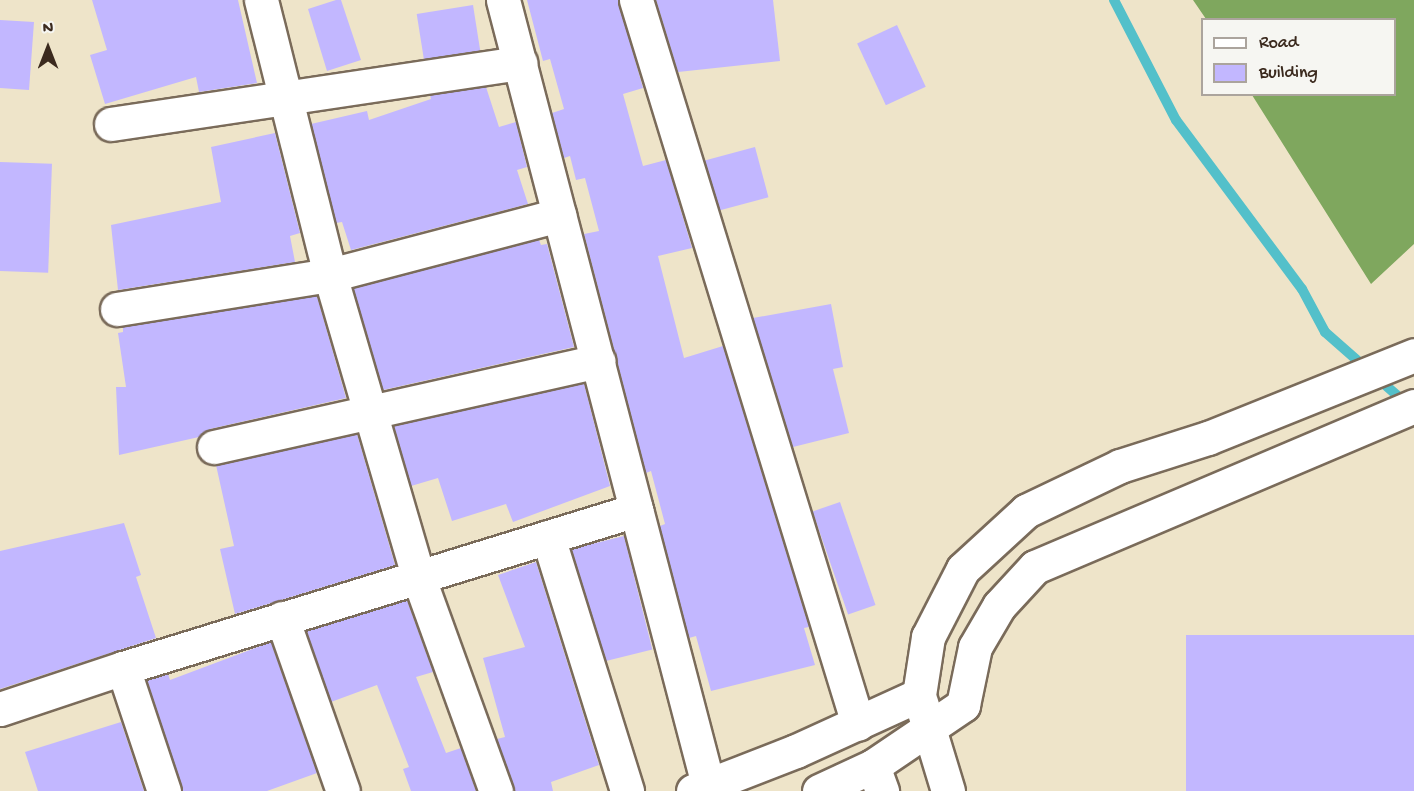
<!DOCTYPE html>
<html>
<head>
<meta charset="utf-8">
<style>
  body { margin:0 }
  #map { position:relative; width:1414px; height:791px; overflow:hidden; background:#eee4c9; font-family:"Gochi Hand",sans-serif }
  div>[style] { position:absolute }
  .forest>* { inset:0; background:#7fa75e }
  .stream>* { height:10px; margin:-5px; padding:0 5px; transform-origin:5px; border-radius:5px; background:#53c0ca }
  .building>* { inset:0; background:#c2b7ff; transform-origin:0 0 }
  .roads { filter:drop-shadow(2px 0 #7a6b5a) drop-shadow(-2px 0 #7a6b5a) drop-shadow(0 2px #7a6b5a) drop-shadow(0 -2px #7a6b5a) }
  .street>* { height:33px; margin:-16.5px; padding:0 16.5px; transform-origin:16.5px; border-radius:16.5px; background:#fff }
  .secondary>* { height:33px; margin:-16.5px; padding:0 16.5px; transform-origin:16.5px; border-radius:16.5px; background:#fff }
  span { translate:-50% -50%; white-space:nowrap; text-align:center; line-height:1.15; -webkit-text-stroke:4.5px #f6f6f2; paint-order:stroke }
  .legend { position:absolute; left:1201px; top:18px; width:195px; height:78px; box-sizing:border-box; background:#f6f6f2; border:2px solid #aba49d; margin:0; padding:8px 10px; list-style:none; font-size:18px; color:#3b2a1e }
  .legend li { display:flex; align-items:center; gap:12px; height:30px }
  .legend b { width:30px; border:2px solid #aba49d }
  .north { position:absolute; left:18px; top:18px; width:60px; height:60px; -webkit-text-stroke:4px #f6f6f2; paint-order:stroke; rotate:0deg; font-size:16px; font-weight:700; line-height:24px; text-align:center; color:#3b2a1e }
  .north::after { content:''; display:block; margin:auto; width:21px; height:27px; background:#3b2a1e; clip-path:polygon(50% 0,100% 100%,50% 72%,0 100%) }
</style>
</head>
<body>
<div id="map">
  <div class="forest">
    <div style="clip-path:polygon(1193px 0,1414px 0,1414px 244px,1371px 284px,1252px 95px,1394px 94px,1394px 20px,1206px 19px)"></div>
  </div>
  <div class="stream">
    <div style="left:1114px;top:0;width:135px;rotate:62.7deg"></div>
    <div style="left:1176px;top:120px;width:211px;rotate:53.3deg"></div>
    <div style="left:1302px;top:289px;width:49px;rotate:61.9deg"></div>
    <div style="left:1325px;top:332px;width:109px;rotate:41.3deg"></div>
  </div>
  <div class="building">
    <div style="clip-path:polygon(92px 0,238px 0,257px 83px,199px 92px,196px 77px,105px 104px,90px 55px,107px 50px)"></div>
    <div style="clip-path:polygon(336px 0,341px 0,361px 60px,327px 71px,308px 9px)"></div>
    <div style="clip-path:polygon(527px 0,618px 0,643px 88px,623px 94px,643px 166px,666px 160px,692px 248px,658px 256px,684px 358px,723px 346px,809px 627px,804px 628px,815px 665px,711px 691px,696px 636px,689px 638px,660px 526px,665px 524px,651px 471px,646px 473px,584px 234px,599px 231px,585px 178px,576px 180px,570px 156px,564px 158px,552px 113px,564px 109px,550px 59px,543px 61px)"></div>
    <div style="clip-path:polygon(656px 0,773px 0,780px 61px,678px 72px)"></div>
    <div style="left:473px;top:5px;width:46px;height:57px;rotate:81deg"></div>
    <div style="clip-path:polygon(0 20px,34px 22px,29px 90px,0 88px)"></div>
    <div style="left:897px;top:25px;width:68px;height:44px;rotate:65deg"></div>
    <div style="clip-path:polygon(486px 87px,499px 127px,516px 122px,527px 167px,517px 170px,528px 204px,351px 250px,342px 222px,336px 223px,311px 124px,367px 111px,369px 120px,431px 99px,430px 95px)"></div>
    <div style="clip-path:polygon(275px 133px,300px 233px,290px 236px,295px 262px,118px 290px,111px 225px,221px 202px,211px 147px)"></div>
    <div style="left:755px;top:147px;width:52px;height:52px;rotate:75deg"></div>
    <div style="left:0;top:162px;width:52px;height:109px;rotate:2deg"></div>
    <div style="clip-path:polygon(539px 240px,541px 245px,547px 244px,574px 347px,383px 390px,353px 288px)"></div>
    <div style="clip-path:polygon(317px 296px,346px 398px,210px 429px,199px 437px,119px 455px,116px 387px,126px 387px,118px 333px,123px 332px,123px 327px)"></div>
    <div style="clip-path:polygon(831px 304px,843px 367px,833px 369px,849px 433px,793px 447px,753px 318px)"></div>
    <div style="clip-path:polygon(584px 383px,610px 486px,513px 522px,506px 504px,452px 521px,438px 478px,411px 486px,394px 426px)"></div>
    <div style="clip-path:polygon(357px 434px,395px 565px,235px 614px,220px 549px,234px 546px,216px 465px)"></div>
    <div style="left:840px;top:502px;width:109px;height:29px;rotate:71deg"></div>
    <div style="clip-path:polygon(124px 523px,141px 575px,136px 577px,156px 638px,0 689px,0 551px)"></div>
    <div style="left:624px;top:536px;width:117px;height:54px;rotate:76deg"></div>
    <div style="clip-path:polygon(536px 562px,599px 765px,551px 782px,553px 791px,514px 791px,497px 739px,505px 737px,483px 658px,525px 647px,498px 575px)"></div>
    <div style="clip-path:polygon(407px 600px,433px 672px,416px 677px,446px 753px,461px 748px,476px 791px,411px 791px,403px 769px,409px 767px,377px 685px,331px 702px,306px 631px)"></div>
    <div style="left:1414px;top:635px;width:156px;height:228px;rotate:90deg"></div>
    <div style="clip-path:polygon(271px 642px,317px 773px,267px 791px,182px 791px,147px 680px,168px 674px,170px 680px)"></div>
    <div style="clip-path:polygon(121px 722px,144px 791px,38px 791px,25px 752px)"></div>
  </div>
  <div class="roads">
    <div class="street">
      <div style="left:261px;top:0;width:284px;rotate:75.9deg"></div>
      <div style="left:330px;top:275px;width:314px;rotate:73.7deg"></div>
      <div style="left:418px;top:576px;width:229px;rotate:70.1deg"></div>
      <div style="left:503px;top:0;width:811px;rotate:75.36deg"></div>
      <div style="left:636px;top:0;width:757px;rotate:72.95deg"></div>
      <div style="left:111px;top:124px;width:414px;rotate:-8.5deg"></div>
      <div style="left:117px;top:309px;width:216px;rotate:-9.1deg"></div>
      <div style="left:330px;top:275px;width:237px;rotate:-14.7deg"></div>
      <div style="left:214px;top:447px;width:394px;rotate:-12.6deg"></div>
      <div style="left:548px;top:537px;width:266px;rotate:72.7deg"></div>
      <div style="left:282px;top:618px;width:183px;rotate:70.6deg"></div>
      <div style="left:123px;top:668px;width:130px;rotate:71.6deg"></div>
      <div style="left:921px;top:702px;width:93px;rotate:73.1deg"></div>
      <div style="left:0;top:709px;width:130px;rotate:-18.4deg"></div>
      <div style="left:123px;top:668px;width:537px;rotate:-17.12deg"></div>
      <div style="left:873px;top:766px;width:27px;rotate:70deg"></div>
    </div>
    <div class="secondary">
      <div style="left:693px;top:791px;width:110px;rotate:-21.2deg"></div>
      <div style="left:796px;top:751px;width:135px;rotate:-24.5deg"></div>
      <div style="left:919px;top:695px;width:59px;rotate:-81.2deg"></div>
      <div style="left:928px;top:637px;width:76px;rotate:-62.8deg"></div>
      <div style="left:963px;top:569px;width:86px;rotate:-42.6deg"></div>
      <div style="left:1026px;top:511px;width:104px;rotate:-25.6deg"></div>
      <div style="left:1120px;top:466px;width:92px;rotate:-17.7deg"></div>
      <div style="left:1208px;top:438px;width:222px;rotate:-21.9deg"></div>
      <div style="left:819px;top:791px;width:60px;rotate:-24.8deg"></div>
      <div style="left:873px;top:766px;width:109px;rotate:-34.1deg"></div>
      <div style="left:963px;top:705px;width:59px;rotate:-78.3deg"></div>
      <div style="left:975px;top:647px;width:48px;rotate:-59.7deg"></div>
      <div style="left:999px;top:606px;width:53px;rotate:-47.3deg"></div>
      <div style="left:1035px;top:567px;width:412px;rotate:-23deg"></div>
    </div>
  </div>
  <ul class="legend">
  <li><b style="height:8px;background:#fff"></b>Road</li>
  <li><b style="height:16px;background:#c2b7ff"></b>Building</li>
  </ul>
  <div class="north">N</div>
</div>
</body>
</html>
